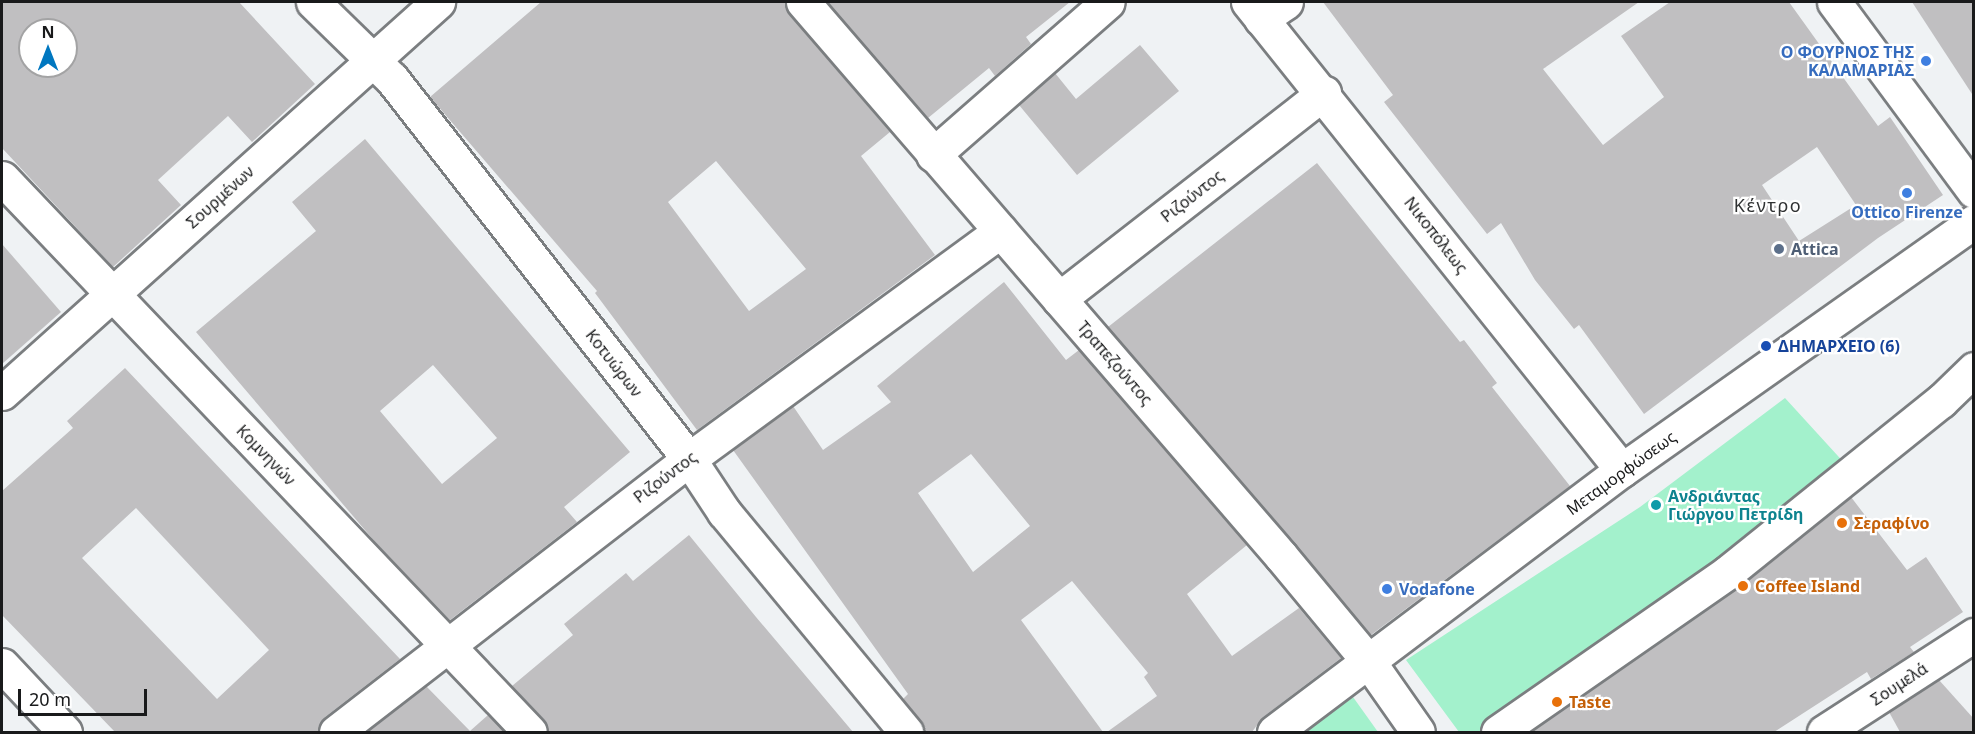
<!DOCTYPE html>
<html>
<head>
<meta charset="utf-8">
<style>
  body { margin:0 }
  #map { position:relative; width:1975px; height:734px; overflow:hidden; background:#eff2f4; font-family:"Noto Sans",sans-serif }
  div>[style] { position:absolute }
  .green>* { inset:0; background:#a3f1cc }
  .building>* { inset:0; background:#c0bfc1 }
  .roads { filter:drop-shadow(2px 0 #7b7e80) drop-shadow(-2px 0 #7b7e80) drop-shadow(0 2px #7b7e80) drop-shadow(0 -2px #7b7e80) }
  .street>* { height:33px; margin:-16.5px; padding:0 16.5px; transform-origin:16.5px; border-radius:16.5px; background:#fff }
  .secondary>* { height:33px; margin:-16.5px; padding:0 16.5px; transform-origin:16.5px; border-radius:16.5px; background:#fff }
  .dots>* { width:16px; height:16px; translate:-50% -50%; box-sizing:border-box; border:3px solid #fff; border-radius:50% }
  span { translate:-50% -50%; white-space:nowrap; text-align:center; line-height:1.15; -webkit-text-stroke:4.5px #fff; paint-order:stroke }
  .shop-label { font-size:16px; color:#366cbe; font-weight:700 }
  .right { translate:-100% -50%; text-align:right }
  .left { translate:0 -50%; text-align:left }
  .street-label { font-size:16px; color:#191a1b }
  .service-label { font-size:16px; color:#4e5e75; font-weight:700 }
  .transit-label { font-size:16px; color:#164399; font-weight:700 }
  .culture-label { font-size:16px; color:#0d838f; font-weight:700 }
  .food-label { font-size:16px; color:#c56008; font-weight:700 }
  .neighbourhood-label { font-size:18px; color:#303233; letter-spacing:1.5px }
  .frame { position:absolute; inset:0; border:3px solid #191a1b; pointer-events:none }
  .north { position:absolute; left:18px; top:18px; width:60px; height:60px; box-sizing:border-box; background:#fff; border:2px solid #a3a3a4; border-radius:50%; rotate:0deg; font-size:16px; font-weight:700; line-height:24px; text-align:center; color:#191a1b }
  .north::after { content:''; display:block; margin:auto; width:21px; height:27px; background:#0077c0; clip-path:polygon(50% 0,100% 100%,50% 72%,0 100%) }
  .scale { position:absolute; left:18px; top:689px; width:129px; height:27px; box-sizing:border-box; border:3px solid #191a1b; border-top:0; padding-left:8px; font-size:18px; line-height:21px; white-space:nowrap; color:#191a1b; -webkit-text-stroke:4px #fff; paint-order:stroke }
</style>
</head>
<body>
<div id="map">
  <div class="green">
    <div style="clip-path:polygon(1785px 398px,1848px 467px,1488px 732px,1459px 732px,1406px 660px,1640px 507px)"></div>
    <div style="clip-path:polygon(1353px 697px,1378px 732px,1305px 732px)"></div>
  </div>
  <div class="building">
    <div style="clip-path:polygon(evenodd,2px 2px,239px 2px,315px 84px,252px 142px,228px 116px,158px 180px,181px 205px,113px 267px,2px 148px,2px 2px,30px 30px,66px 30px,66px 66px,30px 66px,30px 30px)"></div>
    <div style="clip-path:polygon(evenodd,541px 2px,785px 2px,789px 14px,890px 132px,861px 156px,935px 255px,697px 430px,595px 293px,597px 291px,430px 97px,541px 2px,716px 161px,806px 269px,749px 311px,668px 202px,716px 161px)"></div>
    <div style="clip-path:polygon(827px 2px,1070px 2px,1026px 37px,1031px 44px,995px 76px,989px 68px,928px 118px)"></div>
    <div style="clip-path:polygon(evenodd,1323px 2px,1639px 2px,1543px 69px,1603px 145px,1664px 97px,1621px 36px,1670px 2px,1789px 2px,1878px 126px,1890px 117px,1943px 195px,1878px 238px,1644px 414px,1579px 325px,1574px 329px,1535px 280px,1501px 223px,1487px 234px,1384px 102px,1393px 95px,1323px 2px,1817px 147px,1856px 205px,1799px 241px,1762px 185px,1817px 147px)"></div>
    <div style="clip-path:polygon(1912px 2px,1974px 2px,1974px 97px,1940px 45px)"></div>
    <div style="clip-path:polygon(1140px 45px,1179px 91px,1077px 175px,1019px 105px,1055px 73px,1076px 99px)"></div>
    <div style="clip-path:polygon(evenodd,365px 139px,630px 452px,564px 507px,577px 522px,450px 620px,376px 543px,196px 332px,316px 231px,292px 202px,365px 139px,433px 365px,497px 438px,442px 484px,380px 411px,433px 365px)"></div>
    <div style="clip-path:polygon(1317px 163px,1460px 342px,1464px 340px,1497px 383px,1492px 387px,1570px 486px,1371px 635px,1108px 327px)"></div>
    <div style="clip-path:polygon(2px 244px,61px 312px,2px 364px)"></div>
    <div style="clip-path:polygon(evenodd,1004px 282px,1066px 360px,1079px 350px,1247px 545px,1187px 594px,1232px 656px,1299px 608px,1341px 658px,1263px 717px,1252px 732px,1107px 732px,1157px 696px,1144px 677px,1148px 673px,1072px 581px,1021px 620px,1103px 732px,924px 732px,921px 721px,903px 699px,908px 694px,733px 450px,793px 406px,823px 450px,891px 402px,877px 386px,1004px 282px,971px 454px,1030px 526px,973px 572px,918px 493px,971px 454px)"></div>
    <div style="clip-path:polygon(evenodd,125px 368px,400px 659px,325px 717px,318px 732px,115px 732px,2px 615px,2px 491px,73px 428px,67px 421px,125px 368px,136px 508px,269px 650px,217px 699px,82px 558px,136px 508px)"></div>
    <div style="clip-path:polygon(1851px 497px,1907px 570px,1926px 557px,1963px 612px,1910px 647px,1914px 652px,1871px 679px,1867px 672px,1774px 732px,1530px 732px,1739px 587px)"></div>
    <div style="clip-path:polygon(689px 535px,756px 617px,853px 732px,548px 732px,544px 719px,512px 686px,573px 635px,564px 624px,626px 573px,633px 581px)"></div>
    <div style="clip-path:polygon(1939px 680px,1974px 719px,1974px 732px,1900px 732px,1889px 712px)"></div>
    <div style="clip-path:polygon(426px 686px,470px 731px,488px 715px,505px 732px,366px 732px)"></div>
  </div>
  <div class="roads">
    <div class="street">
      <div style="left:313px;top:2px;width:110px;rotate:44.3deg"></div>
      <div style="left:392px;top:79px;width:482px;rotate:52deg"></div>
      <div style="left:689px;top:459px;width:64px;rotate:56.6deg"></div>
      <div style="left:724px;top:512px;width:286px;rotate:50.4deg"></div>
      <div style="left:803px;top:2px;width:732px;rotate:49.21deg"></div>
      <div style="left:1281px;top:556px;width:138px;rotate:50.3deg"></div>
      <div style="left:1369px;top:662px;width:85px;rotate:55deg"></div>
      <div style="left:1248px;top:2px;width:599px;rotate:51.37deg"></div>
      <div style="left:1261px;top:19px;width:30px;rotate:-34deg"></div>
      <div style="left:933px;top:155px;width:232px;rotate:-41.2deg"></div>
      <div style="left:2px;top:178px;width:765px;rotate:46.38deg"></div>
      <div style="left:1059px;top:299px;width:336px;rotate:-37.9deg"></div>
      <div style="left:2px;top:393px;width:586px;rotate:-41.89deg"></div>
      <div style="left:336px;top:732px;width:446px;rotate:-37.7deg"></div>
      <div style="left:689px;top:459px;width:386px;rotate:-36.2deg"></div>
      <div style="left:1498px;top:732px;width:280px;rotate:-34.8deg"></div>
      <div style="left:1728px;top:572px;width:273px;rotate:-38.8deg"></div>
      <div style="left:1941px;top:401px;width:46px;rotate:-44.1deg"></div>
      <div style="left:1824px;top:732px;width:179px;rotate:-32.9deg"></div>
    </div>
    <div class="secondary">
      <div style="left:1834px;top:2px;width:235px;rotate:53.5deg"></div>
      <div style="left:2px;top:665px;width:92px;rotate:46.8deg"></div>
      <div style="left:1274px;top:732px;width:436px;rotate:-37deg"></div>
      <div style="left:1622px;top:470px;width:431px;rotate:-35.2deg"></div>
    </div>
  </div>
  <div class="dots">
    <div style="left:1926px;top:61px;background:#3f7fe0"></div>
    <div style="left:1907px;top:193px;background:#3f7fe0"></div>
    <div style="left:1779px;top:249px;background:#5c6f8a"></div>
    <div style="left:1766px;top:346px;background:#1a4fb4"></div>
    <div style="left:1656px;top:505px;background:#0f9aa8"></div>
    <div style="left:1842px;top:523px;background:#e8710a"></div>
    <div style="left:1743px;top:586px;background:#e8710a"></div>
    <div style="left:1387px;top:589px;background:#3f7fe0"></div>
    <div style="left:1557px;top:702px;background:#e8710a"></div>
  </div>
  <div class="shop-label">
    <span class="right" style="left:1914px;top:61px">Ο ΦΟΥΡΝΟΣ ΤΗΣ<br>ΚΑΛΑΜΑΡΙΑΣ</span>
    <span style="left:1907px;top:212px">Ottico Firenze</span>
    <span class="left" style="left:1399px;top:589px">Vodafone</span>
  </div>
  <div class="street-label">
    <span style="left:1192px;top:196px;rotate:-38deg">Ριζούντος</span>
    <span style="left:220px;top:197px;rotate:-42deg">Σουρμένων</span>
    <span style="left:1436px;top:235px;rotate:52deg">Νικοπόλεως</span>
    <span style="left:614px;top:363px;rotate:52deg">Κοτυώρων</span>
    <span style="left:1115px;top:363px;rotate:49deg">Τραπεζούντος</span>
    <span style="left:266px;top:455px;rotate:46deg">Κομνηνών</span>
    <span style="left:1621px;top:473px;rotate:-36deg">Μεταμορφώσεως</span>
    <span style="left:665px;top:477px;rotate:-37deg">Ριζούντος</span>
    <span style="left:1899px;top:684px;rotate:-33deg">Σουμελά</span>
  </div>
  <div class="service-label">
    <span class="left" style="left:1791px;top:249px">Attica</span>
  </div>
  <div class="transit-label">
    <span class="left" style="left:1778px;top:346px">ΔΗΜΑΡΧΕΙΟ (6)</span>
  </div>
  <div class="culture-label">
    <span class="left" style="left:1668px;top:505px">Ανδριάντας<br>Γιώργου Πετρίδη</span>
  </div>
  <div class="food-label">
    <span class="left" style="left:1854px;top:523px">Σεραφίνο</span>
    <span class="left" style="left:1755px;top:586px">Coffee Island</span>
    <span class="left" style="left:1569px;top:702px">Taste</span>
  </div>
  <div class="neighbourhood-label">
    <span style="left:1768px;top:205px">Κέντρο</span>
  </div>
  <div class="frame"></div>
  <div class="north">N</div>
  <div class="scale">20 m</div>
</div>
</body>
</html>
